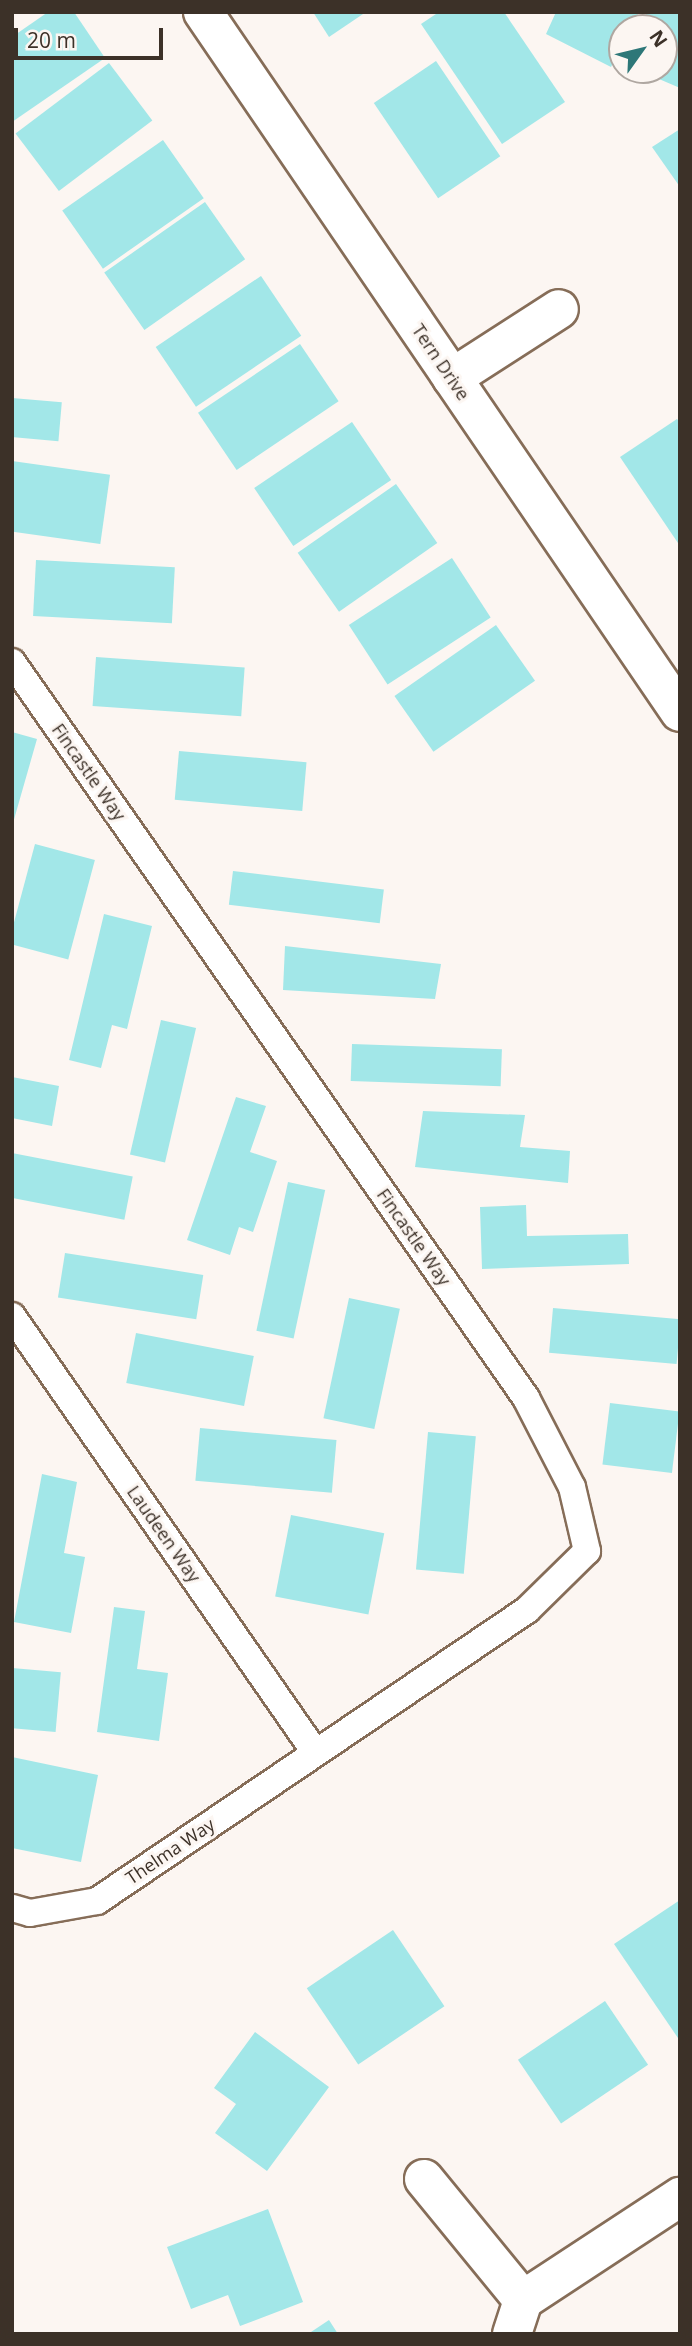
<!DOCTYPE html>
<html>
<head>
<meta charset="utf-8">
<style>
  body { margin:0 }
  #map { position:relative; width:692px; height:2346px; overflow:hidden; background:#fcf6f2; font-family:"Open Sans",sans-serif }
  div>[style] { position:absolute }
  .building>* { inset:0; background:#a2e7e8; transform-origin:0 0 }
  .roads { filter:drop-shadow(2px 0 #866d58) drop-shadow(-2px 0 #866d58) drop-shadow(0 2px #866d58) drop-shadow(0 -2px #866d58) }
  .service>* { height:26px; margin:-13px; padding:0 13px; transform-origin:13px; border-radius:13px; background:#fff }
  .minor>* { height:38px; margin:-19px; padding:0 19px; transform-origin:19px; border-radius:19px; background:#fff }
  span { translate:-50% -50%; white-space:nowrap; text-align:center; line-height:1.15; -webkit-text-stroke:6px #fcf6f2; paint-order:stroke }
  .street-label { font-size:18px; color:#3c3128 }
  .frame { position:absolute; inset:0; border:14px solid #3c3128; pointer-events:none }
  .north { position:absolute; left:608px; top:14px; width:70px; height:70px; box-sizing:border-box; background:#fcf6f2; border:2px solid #afa7a1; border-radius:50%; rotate:56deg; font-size:19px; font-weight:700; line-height:28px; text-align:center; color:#3c3128 }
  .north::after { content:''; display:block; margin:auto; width:24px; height:32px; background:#2d7778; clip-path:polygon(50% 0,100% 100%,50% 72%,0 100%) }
  .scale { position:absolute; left:14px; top:28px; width:149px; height:32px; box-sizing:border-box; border:4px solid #3c3128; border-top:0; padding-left:9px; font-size:21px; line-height:24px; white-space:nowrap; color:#3c3128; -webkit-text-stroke:5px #fcf6f2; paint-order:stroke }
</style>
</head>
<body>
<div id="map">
  <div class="building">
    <div style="clip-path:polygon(48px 12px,74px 12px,105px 58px,12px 122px,12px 37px)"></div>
    <div style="clip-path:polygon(313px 12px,366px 12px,329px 37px)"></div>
    <div style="clip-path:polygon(439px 12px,504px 12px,565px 102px,502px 144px,421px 24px)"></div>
    <div style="clip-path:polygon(556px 12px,639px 12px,631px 28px,622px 28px,622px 45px,611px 67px,546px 34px)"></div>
    <div style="clip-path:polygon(647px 12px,680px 12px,680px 88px,638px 70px,664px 70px,664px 28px,640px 28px)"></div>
    <div style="left:436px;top:61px;width:115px;height:75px;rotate:56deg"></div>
    <div style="left:109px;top:63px;width:72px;height:117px;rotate:53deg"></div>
    <div style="clip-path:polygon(680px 129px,680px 187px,652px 147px)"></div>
    <div style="left:163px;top:140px;width:71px;height:123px;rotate:55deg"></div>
    <div style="left:205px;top:202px;width:70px;height:123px;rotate:55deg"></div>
    <div style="left:261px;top:276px;width:72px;height:127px;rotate:56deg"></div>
    <div style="left:300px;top:344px;width:69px;height:123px;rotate:56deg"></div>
    <div style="left:12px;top:398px;width:50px;height:39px;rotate:5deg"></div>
    <div style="clip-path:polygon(677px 419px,680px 423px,680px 546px,620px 457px)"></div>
    <div style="left:352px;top:422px;width:70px;height:118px;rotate:56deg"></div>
    <div style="left:12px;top:461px;width:99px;height:70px;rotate:8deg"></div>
    <div style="left:396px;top:484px;width:72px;height:120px;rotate:55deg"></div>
    <div style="left:452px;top:558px;width:71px;height:123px;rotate:57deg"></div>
    <div style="left:36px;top:560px;width:139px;height:56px;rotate:3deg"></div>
    <div style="left:496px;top:625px;width:68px;height:124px;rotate:55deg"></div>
    <div style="left:96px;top:657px;width:149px;height:49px;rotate:4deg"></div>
    <div style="clip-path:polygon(12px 732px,37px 739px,13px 823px,12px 823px)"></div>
    <div style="left:179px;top:751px;width:128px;height:49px;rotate:5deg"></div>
    <div style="left:35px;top:844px;width:62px;height:103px;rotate:15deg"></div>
    <div style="left:233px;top:871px;width:152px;height:34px;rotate:7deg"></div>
    <div style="clip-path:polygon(104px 914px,152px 926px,127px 1029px,112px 1025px,101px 1068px,69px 1060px)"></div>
    <div style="clip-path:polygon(285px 946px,441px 964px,435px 999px,283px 990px)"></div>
    <div style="left:161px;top:1020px;width:36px;height:138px;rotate:13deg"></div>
    <div style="left:352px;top:1044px;width:150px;height:37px;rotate:2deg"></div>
    <div style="clip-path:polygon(12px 1077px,59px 1086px,52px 1126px,12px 1118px)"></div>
    <div style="clip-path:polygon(236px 1097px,266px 1106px,250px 1152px,277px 1161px,253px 1232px,239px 1227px,230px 1255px,187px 1240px)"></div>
    <div style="clip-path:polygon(423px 1111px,525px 1115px,520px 1147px,570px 1151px,568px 1183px,415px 1167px)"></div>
    <div style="left:12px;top:1153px;width:123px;height:44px;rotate:11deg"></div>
    <div style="left:288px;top:1182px;width:38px;height:152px;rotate:12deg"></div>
    <div style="clip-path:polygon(526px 1205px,527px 1236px,628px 1234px,629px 1264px,482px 1269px,480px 1207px)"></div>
    <div style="left:65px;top:1253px;width:140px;height:45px;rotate:9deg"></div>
    <div style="left:349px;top:1298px;width:52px;height:123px;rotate:12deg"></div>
    <div style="left:553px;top:1308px;width:128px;height:45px;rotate:5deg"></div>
    <div style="left:136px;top:1333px;width:120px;height:51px;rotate:11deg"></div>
    <div style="left:610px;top:1403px;width:70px;height:62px;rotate:7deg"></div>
    <div style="left:200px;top:1428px;width:137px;height:53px;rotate:5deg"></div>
    <div style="left:428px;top:1432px;width:48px;height:138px;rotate:5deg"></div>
    <div style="clip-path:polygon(42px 1474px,77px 1482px,64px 1553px,85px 1557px,71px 1633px,14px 1622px)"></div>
    <div style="left:291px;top:1515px;width:95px;height:83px;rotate:11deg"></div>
    <div style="clip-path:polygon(114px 1607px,145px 1611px,137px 1669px,168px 1673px,159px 1741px,97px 1732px)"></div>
    <div style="left:12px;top:1668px;width:49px;height:60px;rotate:5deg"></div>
    <div style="clip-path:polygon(12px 1757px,98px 1775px,81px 1862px,12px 1848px)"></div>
    <div style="clip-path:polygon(680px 1900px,680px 2037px,678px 2038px,614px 1944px)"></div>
    <div style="left:393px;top:1930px;width:92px;height:104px;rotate:56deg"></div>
    <div style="left:605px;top:2001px;width:77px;height:105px;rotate:56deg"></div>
    <div style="clip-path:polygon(255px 2032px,329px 2087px,267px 2171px,215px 2133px,236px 2104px,214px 2088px)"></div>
    <div style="clip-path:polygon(268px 2209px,303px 2302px,240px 2326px,228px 2295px,191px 2309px,167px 2247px)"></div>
    <div style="clip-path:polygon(329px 2320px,338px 2334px,308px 2334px)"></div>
  </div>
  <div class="roads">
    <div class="service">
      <div style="left:12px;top:662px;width:898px;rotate:55.07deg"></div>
      <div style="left:526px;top:1398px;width:100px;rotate:62.7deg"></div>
      <div style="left:572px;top:1487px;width:66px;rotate:76.8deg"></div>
      <div style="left:587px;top:1551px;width:84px;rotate:135.5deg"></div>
      <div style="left:527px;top:1610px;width:519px;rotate:145.91deg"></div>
      <div style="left:97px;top:1901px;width:68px;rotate:169.8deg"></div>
      <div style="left:30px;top:1913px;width:19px;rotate:-164deg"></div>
      <div style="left:12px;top:1316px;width:531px;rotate:55.2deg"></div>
    </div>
    <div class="minor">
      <div style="left:203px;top:12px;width:847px;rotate:55.73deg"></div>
      <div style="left:452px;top:378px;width:127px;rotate:-32.8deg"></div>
      <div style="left:424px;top:2179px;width:156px;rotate:50.7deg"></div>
      <div style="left:523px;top:2300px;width:188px;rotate:-33.3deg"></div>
      <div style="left:512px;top:2334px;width:36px;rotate:-72deg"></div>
    </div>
  </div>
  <div class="street-label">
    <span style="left:441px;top:362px;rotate:56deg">Tern Drive</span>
    <span style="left:89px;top:772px;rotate:55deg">Fincastle Way</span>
    <span style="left:414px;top:1237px;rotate:55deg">Fincastle Way</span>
    <span style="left:164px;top:1534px;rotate:55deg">Laudeen Way</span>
    <span style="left:170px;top:1851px;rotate:-34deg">Thelma Way</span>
  </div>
  <div class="frame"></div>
  <div class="north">N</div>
  <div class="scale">20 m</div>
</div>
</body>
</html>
